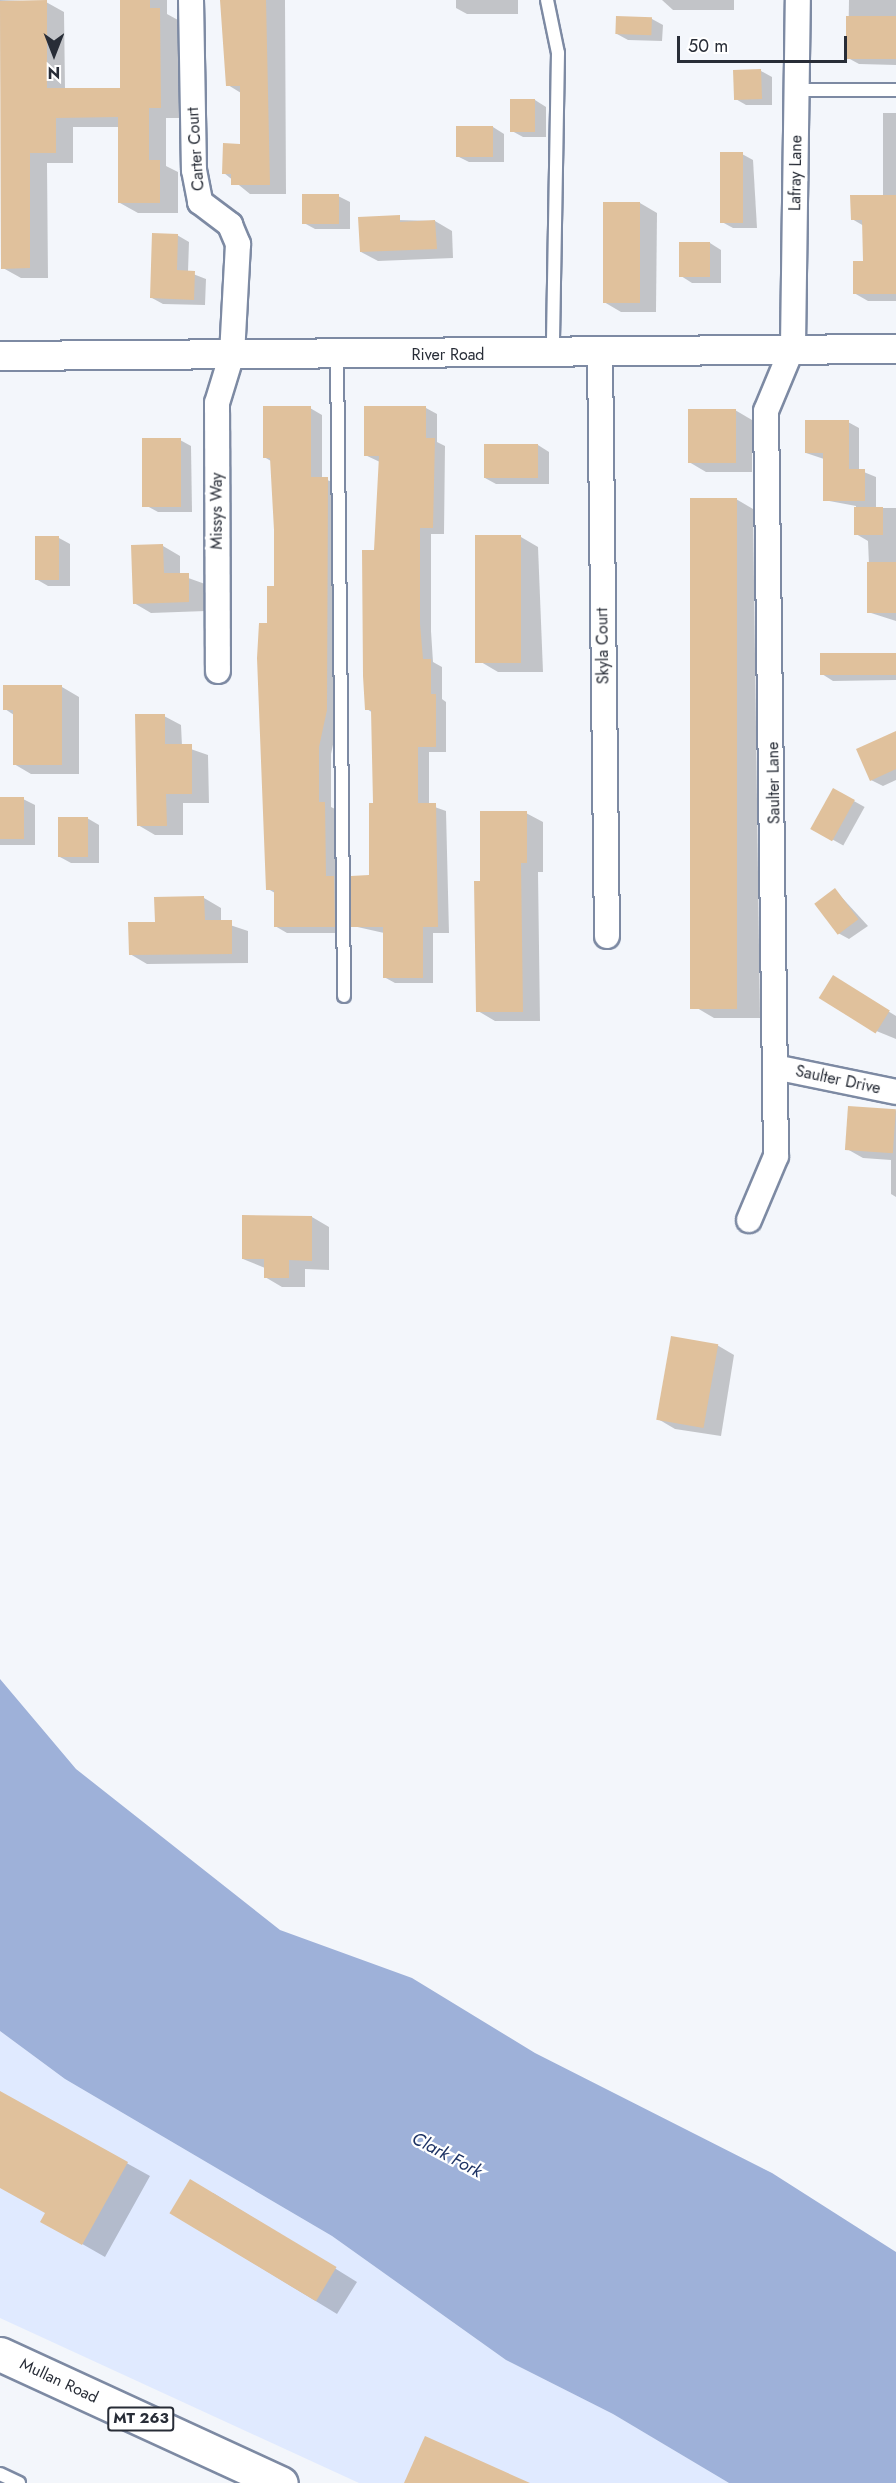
<!DOCTYPE html>
<html>
<head>
<meta charset="utf-8">
<style>
  body { margin:0 }
  #map { position:relative; width:896px; height:2483px; overflow:hidden; background:#f3f6fb; font-family:Jost,sans-serif }
  div>[style] { position:absolute }
  .built>* { inset:0; background:#e0eaff }
  .water>* { inset:0; background:#9eb1d9 }
  .shadow>* { inset:0; background:#0003; transform-origin:0 0 }
  .building>* { inset:0; background:#e0c19c; transform-origin:0 0 }
  .roads { filter:drop-shadow(2px 0 #7d8aa3) drop-shadow(-2px 0 #7d8aa3) drop-shadow(0 2px #7d8aa3) drop-shadow(0 -2px #7d8aa3) }
  .service>* { height:12px; margin:-6px; padding:0 6px; transform-origin:6px; border-radius:6px; background:#fff }
  .minor>* { height:24px; margin:-12px; padding:0 12px; transform-origin:12px; border-radius:12px; background:#fff }
  .tertiary>* { height:28px; margin:-14px; padding:0 14px; transform-origin:14px; border-radius:14px; background:#fff }
  .primary>* { height:33px; margin:-16.5px; padding:0 16.5px; transform-origin:16.5px; border-radius:16.5px; background:#fff }
  span { translate:-50% -50%; white-space:nowrap; text-align:center; line-height:1.15; -webkit-text-stroke:4.5px #fff; paint-order:stroke }
  .shield-label span { padding:2px 4px; background:#fff; border:2px solid; border-radius:4px; -webkit-text-stroke-width:0 }
  .shield-label { font-size:15px; color:#282d37; font-weight:700 }
  .street-label { font-size:16px; color:#282d37 }
  .water-label { font-size:18px; color:#1f3465; font-style:italic }
  .north { position:absolute; left:24px; top:24px; width:60px; height:60px; -webkit-text-stroke:4px #fff; paint-order:stroke; rotate:180deg; font-size:16px; font-weight:700; line-height:24px; text-align:center; color:#282d37 }
  .north::after { content:''; display:block; margin:auto; width:21px; height:27px; background:#282d37; clip-path:polygon(50% 0,100% 100%,50% 72%,0 100%) }
  .scale { position:absolute; left:677px; top:36px; width:170px; height:27px; box-sizing:border-box; border:3px solid #282d37; border-top:0; padding-left:8px; font-size:18px; line-height:21px; white-space:nowrap; color:#282d37; -webkit-text-stroke:4px #fff; paint-order:stroke }
</style>
</head>
<body>
<div id="map">
  <div class="built">
    <div style="clip-path:polygon(0 2031px,65px 2079px,332px 2236px,506px 2360px,613px 2414px,729px 2483px,359px 2483px,0 2318px)"></div>
  </div>
  <div class="water">
    <div style="clip-path:polygon(0 1679px,76px 1769px,280px 1930px,412px 1978px,535px 2053px,772px 2173px,896px 2252px,896px 2483px,729px 2483px,613px 2414px,506px 2360px,332px 2236px,65px 2079px,0 2031px)"></div>
  </div>
  <div class="shadow">
    <div style="clip-path:polygon(0 0,46px 2px,64px 12px,65px 89px,121px 89px,121px 0,167px 0,167px 14px,178px 20px,179px 118px,166px 118px,166px 166px,178px 172px,178px 213px,138px 213px,120px 203px,120px 127px,73px 127px,73px 163px,47px 163px,48px 278px,21px 278px,3px 268px)"></div>
    <div style="clip-path:polygon(222px 0,285px 0,286px 194px,250px 194px,224px 173px,241px 145px,241px 93px,228px 85px)"></div>
    <div style="clip-path:polygon(456px 0,518px 0,518px 14px,467px 14px,456px 8px)"></div>
    <div style="clip-path:polygon(662px 0,734px 0,734px 10px,673px 10px)"></div>
    <div style="clip-path:polygon(849px 0,896px 0,896px 65px,859px 64px,848px 58px)"></div>
    <div style="clip-path:polygon(652px 19px,663px 25px,662px 41px,628px 40px,617px 34px)"></div>
    <div style="clip-path:polygon(761px 71px,772px 77px,772px 105px,746px 105px,734px 98px)"></div>
    <div style="clip-path:polygon(535px 100px,546px 107px,546px 137px,523px 137px,512px 131px)"></div>
    <div style="clip-path:polygon(883px 113px,896px 113px,896px 301px,868px 301px,854px 293px,864px 263px,864px 226px,852px 219px,883px 196px)"></div>
    <div style="clip-path:polygon(457px 127px,493px 127px,504px 134px,504px 162px,469px 162px,457px 156px)"></div>
    <div style="clip-path:polygon(742px 154px,753px 160px,757px 228px,733px 228px,722px 222px)"></div>
    <div style="clip-path:polygon(338px 196px,350px 202px,350px 229px,315px 229px,304px 223px)"></div>
    <div style="clip-path:polygon(640px 203px,657px 213px,656px 312px,621px 312px,604px 302px)"></div>
    <div style="clip-path:polygon(359px 219px,435px 221px,452px 231px,453px 258px,378px 261px,361px 252px)"></div>
    <div style="clip-path:polygon(177px 235px,189px 242px,188px 272px,206px 279px,205px 305px,163px 304px,152px 298px)"></div>
    <div style="clip-path:polygon(681px 243px,710px 243px,721px 250px,721px 283px,692px 283px,681px 276px)"></div>
    <div style="clip-path:polygon(310px 408px,322px 415px,322px 478px,340px 485px,339px 717px,331px 754px,331px 807px,337px 810px,347px 933px,287px 933px,275px 926px,275px 893px,268px 889px,268px 624px,275px 588px,275px 530px,271px 461px,264px 457px)"></div>
    <div style="clip-path:polygon(426px 408px,437px 414px,437px 442px,445px 446px,444px 534px,431px 534px,431px 631px,433px 662px,442px 667px,442px 699px,446px 702px,446px 752px,429px 752px,429px 805px,446px 811px,449px 933px,433px 933px,433px 983px,395px 983px,384px 977px,384px 933px,353px 926px,370px 877px,375px 805px,373px 713px,367px 709px,380px 462px,365px 455px)"></div>
    <div style="clip-path:polygon(735px 410px,752px 420px,752px 472px,706px 472px,689px 462px)"></div>
    <div style="clip-path:polygon(848px 422px,859px 428px,859px 470px,876px 477px,876px 508px,896px 508px,896px 621px,871px 613px,868px 541px,856px 534px,856px 506px,824px 500px,824px 459px,806px 453px)"></div>
    <div style="clip-path:polygon(180px 440px,191px 446px,192px 512px,158px 512px,147px 506px)"></div>
    <div style="clip-path:polygon(485px 445px,538px 445px,549px 452px,549px 484px,496px 484px,485px 478px)"></div>
    <div style="clip-path:polygon(736px 499px,753px 509px,760px 1018px,714px 1018px,697px 1008px)"></div>
    <div style="clip-path:polygon(521px 537px,538px 547px,543px 672px,498px 672px,481px 662px)"></div>
    <div style="clip-path:polygon(59px 538px,70px 544px,70px 586px,48px 586px,36px 579px)"></div>
    <div style="clip-path:polygon(163px 546px,180px 556px,180px 575px,205px 584px,206px 611px,151px 613px,134px 603px)"></div>
    <div style="clip-path:polygon(896px 654px,896px 680px,833px 681px,822px 674px)"></div>
    <div style="clip-path:polygon(62px 687px,79px 697px,79px 774px,31px 774px,14px 764px,14px 715px,5px 709px)"></div>
    <div style="clip-path:polygon(164px 716px,181px 725px,182px 746px,208px 755px,209px 803px,183px 803px,183px 835px,155px 835px,138px 825px)"></div>
    <div style="clip-path:polygon(896px 732px,896px 780px,883px 786px,871px 780px)"></div>
    <div style="left:834px;top:790px;width:35px;height:44px;rotate:29deg"></div>
    <div style="clip-path:polygon(0 799px,23px 799px,35px 805px,35px 845px,0 845px)"></div>
    <div style="clip-path:polygon(526px 813px,543px 822px,543px 872px,538px 872px,540px 1021px,495px 1021px,478px 1011px,482px 882px)"></div>
    <div style="clip-path:polygon(87px 818px,99px 825px,99px 863px,71px 863px,60px 857px)"></div>
    <div style="clip-path:polygon(835px 890px,868px 926px,849px 939px,838px 933px)"></div>
    <div style="clip-path:polygon(204px 898px,221px 908px,221px 922px,248px 931px,248px 963px,147px 964px,130px 954px,156px 923px)"></div>
    <div style="clip-path:polygon(844px 984px,896px 1016px,896px 1039px,874px 1030px)"></div>
    <div style="clip-path:polygon(896px 1110px,896px 1197px,891px 1194px,891px 1160px,863px 1158px,847px 1149px)"></div>
    <div style="clip-path:polygon(243px 1217px,312px 1217px,329px 1227px,329px 1270px,305px 1269px,305px 1287px,282px 1287px,265px 1277px,265px 1268px,243px 1259px)"></div>
    <div style="clip-path:polygon(717px 1345px,734px 1355px,721px 1436px,675px 1429px,658px 1419px)"></div>
    <div style="clip-path:polygon(0 2093px,150px 2176px,105px 2257px,42px 2221px,47px 2212px,0 2186px)"></div>
    <div style="clip-path:polygon(213px 2193px,357px 2282px,337px 2314px,171px 2213px)"></div>
  </div>
  <div class="building">
    <div style="clip-path:polygon(47px 0,47px 88px,120px 88px,120px 0,150px 0,150px 8px,160px 8px,161px 108px,149px 108px,149px 160px,160px 160px,160px 203px,118px 203px,118px 117px,56px 118px,56px 153px,30px 153px,30px 268px,1px 269px,0 1px)"></div>
    <div style="clip-path:polygon(220px 0,266px 0,270px 185px,231px 185px,231px 174px,222px 174px,223px 143px,240px 144px,240px 86px,226px 86px)"></div>
    <div style="left:616px;top:16px;width:36px;height:18px;rotate:2deg"></div>
    <div style="left:846px;top:16px;width:50px;height:43px"></div>
    <div style="left:761px;top:69px;width:30px;height:28px;rotate:88deg"></div>
    <div style="left:510px;top:99px;width:25px;height:33px"></div>
    <div style="left:456px;top:126px;width:37px;height:31px"></div>
    <div style="left:720px;top:152px;width:23px;height:71px"></div>
    <div style="left:302px;top:194px;width:37px;height:30px"></div>
    <div style="clip-path:polygon(850px 195px,896px 195px,896px 294px,853px 294px,853px 261px,863px 261px,862px 220px,851px 220px)"></div>
    <div style="left:603px;top:202px;width:37px;height:101px"></div>
    <div style="clip-path:polygon(400px 215px,400px 222px,435px 220px,437px 249px,360px 252px,358px 217px)"></div>
    <div style="clip-path:polygon(152px 233px,178px 234px,177px 270px,195px 271px,194px 300px,150px 298px)"></div>
    <div style="left:679px;top:242px;width:31px;height:35px"></div>
    <div style="clip-path:polygon(263px 406px,311px 406px,311px 477px,328px 477px,327px 710px,319px 747px,319px 802px,325px 802px,326px 876px,334px 876px,335px 927px,274px 927px,274px 890px,266px 890px,257px 658px,259px 623px,267px 623px,267px 586px,274px 586px,274px 530px,270px 458px,263px 458px)"></div>
    <div style="clip-path:polygon(364px 406px,426px 406px,426px 438px,435px 438px,433px 528px,420px 528px,420px 624px,423px 659px,431px 659px,431px 694px,436px 694px,436px 747px,418px 747px,418px 803px,436px 803px,438px 927px,423px 927px,423px 978px,383px 978px,383px 927px,351px 927px,351px 876px,369px 875px,369px 803px,373px 803px,371px 710px,365px 710px,363px 676px,362px 550px,374px 550px,379px 456px,364px 456px)"></div>
    <div style="left:688px;top:409px;width:48px;height:54px"></div>
    <div style="clip-path:polygon(805px 420px,849px 420px,849px 469px,865px 469px,865px 501px,823px 501px,823px 453px,805px 453px)"></div>
    <div style="left:142px;top:438px;width:39px;height:69px"></div>
    <div style="left:484px;top:444px;width:54px;height:34px"></div>
    <div style="left:690px;top:498px;width:47px;height:511px"></div>
    <div style="left:854px;top:507px;width:29px;height:28px"></div>
    <div style="left:475px;top:535px;width:46px;height:128px"></div>
    <div style="left:35px;top:536px;width:24px;height:44px"></div>
    <div style="clip-path:polygon(163px 544px,164px 573px,189px 573px,189px 602px,133px 604px,131px 545px)"></div>
    <div style="left:896px;top:562px;width:51px;height:29px;rotate:90deg"></div>
    <div style="left:820px;top:653px;width:76px;height:22px"></div>
    <div style="clip-path:polygon(3px 685px,62px 685px,62px 765px,13px 765px,13px 710px,3px 710px)"></div>
    <div style="clip-path:polygon(135px 714px,165px 714px,165px 744px,192px 744px,192px 794px,166px 794px,167px 826px,137px 826px)"></div>
    <div style="clip-path:polygon(896px 731px,896px 769px,870px 781px,856px 749px)"></div>
    <div style="left:833px;top:788px;width:25px;height:47px;rotate:29deg"></div>
    <div style="left:0;top:797px;width:24px;height:42px"></div>
    <div style="clip-path:polygon(480px 811px,527px 811px,527px 863px,521px 863px,523px 1012px,476px 1012px,474px 881px,480px 881px)"></div>
    <div style="left:58px;top:817px;width:30px;height:40px"></div>
    <div style="left:835px;top:888px;width:39px;height:26px;rotate:53deg"></div>
    <div style="clip-path:polygon(204px 896px,205px 920px,232px 920px,232px 954px,129px 955px,128px 922px,155px 922px,154px 897px)"></div>
    <div style="left:833px;top:975px;width:67px;height:27px;rotate:32deg"></div>
    <div style="left:848px;top:1106px;width:48px;height:44px;rotate:4deg"></div>
    <div style="clip-path:polygon(242px 1215px,312px 1216px,312px 1261px,289px 1260px,289px 1278px,264px 1278px,264px 1259px,242px 1259px)"></div>
    <div style="left:671px;top:1336px;width:48px;height:85px;rotate:10deg"></div>
    <div style="clip-path:polygon(0 2091px,128px 2162px,82px 2245px,40px 2222px,45px 2213px,0 2188px)"></div>
    <div style="left:190px;top:2179px;width:171px;height:40px;rotate:31deg"></div>
    <div style="clip-path:polygon(425px 2436px,530px 2483px,404px 2483px)"></div>
  </div>
  <div class="roads">
    <div class="service">
      <div style="left:547px;top:0;width:54px;rotate:78.3deg"></div>
      <div style="left:558px;top:53px;width:298px;rotate:91deg"></div>
      <div style="left:798px;top:90px;width:98px"></div>
      <div style="left:337px;top:355px;width:641px;rotate:89.37deg"></div>
      <div style="left:0;top:2474px;width:21px;rotate:25deg"></div>
    </div>
    <div class="minor">
      <div style="left:191px;top:0;width:170px;rotate:89deg"></div>
      <div style="left:194px;top:170px;width:33px;rotate:79deg"></div>
      <div style="left:200px;top:202px;width:38px;rotate:37deg"></div>
      <div style="left:230px;top:225px;width:21px;rotate:67deg"></div>
      <div style="left:238px;top:244px;width:110px;rotate:93.1deg"></div>
      <div style="left:232px;top:354px;width:51px;rotate:107deg"></div>
      <div style="left:217px;top:403px;width:268px;rotate:89.8deg"></div>
      <div style="left:600px;top:355px;width:581px;rotate:89.31deg"></div>
      <div style="left:779px;top:1068px;width:119px;rotate:11.6deg"></div>
      <div style="left:749px;top:1220px;width:69px;rotate:-67.1deg"></div>
      <div style="left:776px;top:1156px;width:745px;rotate:-90.77deg"></div>
      <div style="left:766px;top:411px;width:70px;rotate:-67.4deg"></div>
      <div style="left:793px;top:346px;width:346px;rotate:-89.2deg"></div>
    </div>
    <div class="tertiary">
      <div style="left:0;top:356px;width:896px;rotate:-0.45deg"></div>
    </div>
    <div class="primary">
      <div style="left:0;top:2354px;width:309px;rotate:24.7deg"></div>
    </div>
  </div>
  <div class="shield-label">
    <span style="left:141px;top:2419px">MT 263</span>
  </div>
  <div class="street-label">
    <span style="left:196px;top:149px;rotate:-94deg">Carter Court</span>
    <span style="left:796px;top:173px;rotate:-89deg">Lafray Lane</span>
    <span style="left:448px;top:355px">River Road</span>
    <span style="left:217px;top:511px;rotate:-90deg">Missys Way</span>
    <span style="left:603px;top:646px;rotate:-91deg">Skyla Court</span>
    <span style="left:774px;top:783px;rotate:-91deg">Saulter Lane</span>
    <span style="left:838px;top:1080px;rotate:12deg">Saulter Drive</span>
    <span style="left:59px;top:2381px;rotate:25deg">Mullan Road</span>
  </div>
  <div class="water-label">
    <span style="left:447px;top:2155px;rotate:28deg">Clark Fork</span>
  </div>
  <div class="north">N</div>
  <div class="scale">50 m</div>
</div>
</body>
</html>
